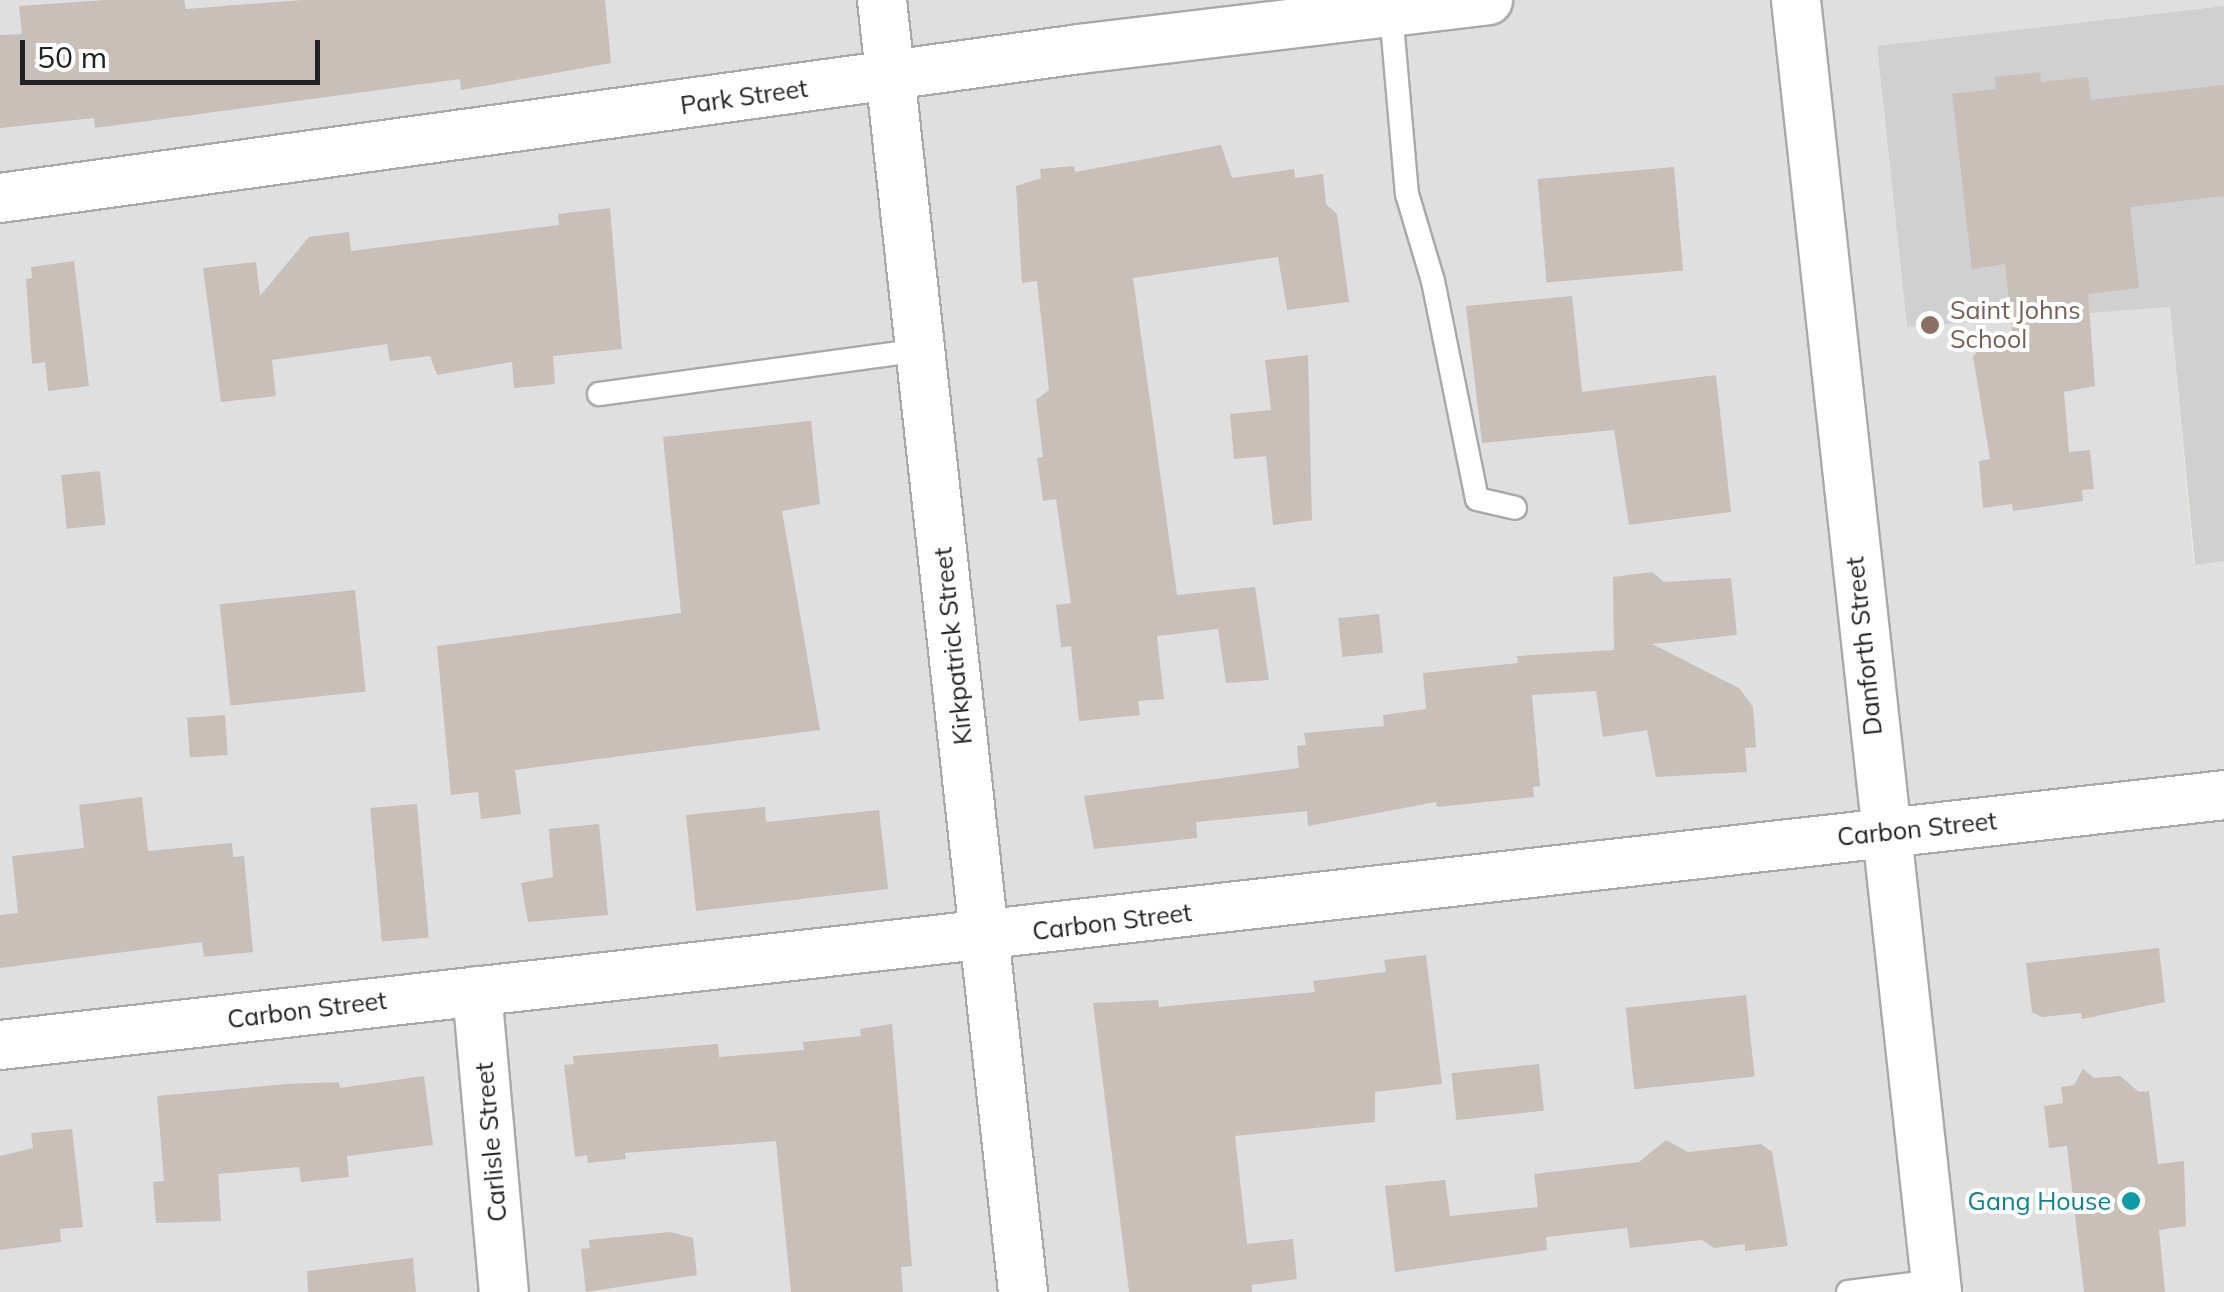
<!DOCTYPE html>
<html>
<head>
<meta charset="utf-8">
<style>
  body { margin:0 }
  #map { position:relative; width:2224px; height:1292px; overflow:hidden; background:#f2efe9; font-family:Mulish,sans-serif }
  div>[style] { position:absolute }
  .residential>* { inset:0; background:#e0dfdf }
  .religious>* { inset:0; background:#d0d0d0 }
  .building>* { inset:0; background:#c7bfb8; transform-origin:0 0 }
  .roads { filter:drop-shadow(2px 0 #a9a9a9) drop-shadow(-2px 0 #a9a9a9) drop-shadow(0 2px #a9a9a9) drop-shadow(0 -2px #a9a9a9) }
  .lane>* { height:22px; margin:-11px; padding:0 11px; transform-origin:11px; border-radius:11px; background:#fff }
  .street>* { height:48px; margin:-24px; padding:0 24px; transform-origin:24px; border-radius:24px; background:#fff }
  .dots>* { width:28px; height:28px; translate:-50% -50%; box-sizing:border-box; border:5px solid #fff; border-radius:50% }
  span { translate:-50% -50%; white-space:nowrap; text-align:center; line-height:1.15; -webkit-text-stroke:8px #fff; paint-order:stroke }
  .street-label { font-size:25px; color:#222 }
  .education-label { font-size:25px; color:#785e54 }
  .left { translate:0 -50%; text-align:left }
  .culture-label { font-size:25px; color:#0d838f }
  .right { translate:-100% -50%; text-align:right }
  .scale { position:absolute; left:20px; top:40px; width:300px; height:45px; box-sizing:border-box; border:5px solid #222; border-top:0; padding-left:12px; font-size:30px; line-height:35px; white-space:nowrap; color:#222; -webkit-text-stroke:8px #fff; paint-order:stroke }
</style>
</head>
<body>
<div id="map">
  <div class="residential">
    <div style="clip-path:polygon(0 0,2224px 0,2224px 6px,1877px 47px,1907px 327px,2170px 307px,2194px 564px,2224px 561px,2224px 1292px,0 1292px)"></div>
  </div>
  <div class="religious">
    <div style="clip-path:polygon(2224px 6px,2224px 561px,2195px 565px,2170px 307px,1907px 327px,1877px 46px)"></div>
  </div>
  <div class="building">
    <div style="clip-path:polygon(106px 0,184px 0,186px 9px,302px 0,605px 0,611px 63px,461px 90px,460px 79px,95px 128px,94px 118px,0 128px,0 35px,22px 34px,19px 6px)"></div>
    <div style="clip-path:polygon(2040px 72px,2041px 82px,2088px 77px,2091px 100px,2224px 85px,2224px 196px,2130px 207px,2139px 288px,2088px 294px,2095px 386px,2064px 392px,2069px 452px,2090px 450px,2094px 489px,2082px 490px,2083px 501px,2013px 511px,2012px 504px,1983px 508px,1979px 461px,1990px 459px,1973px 356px,1985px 344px,2013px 339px,2005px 264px,1972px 269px,1952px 94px,1996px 89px,1995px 77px)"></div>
    <div style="clip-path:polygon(1221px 145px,1232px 178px,1294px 169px,1295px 178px,1323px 174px,1326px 204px,1337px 214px,1349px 302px,1287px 310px,1278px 257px,1133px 278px,1177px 595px,1255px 587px,1269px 680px,1226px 683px,1218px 629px,1157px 636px,1164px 699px,1138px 701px,1140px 715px,1079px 721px,1071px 646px,1061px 647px,1056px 605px,1071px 603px,1056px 499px,1043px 501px,1037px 458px,1043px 457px,1036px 400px,1049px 390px,1037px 281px,1022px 283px,1016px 186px,1041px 178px,1040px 169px,1074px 166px,1075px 172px)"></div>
    <div style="left:1674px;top:167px;width:104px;height:137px;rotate:85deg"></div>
    <div style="clip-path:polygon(610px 208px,622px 349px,553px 356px,555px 384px,514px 388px,512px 362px,437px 375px,430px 356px,390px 361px,387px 344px,272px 360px,276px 396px,221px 402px,203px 268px,256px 262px,260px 296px,309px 237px,349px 232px,351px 251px,559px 225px,558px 214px)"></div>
    <div style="clip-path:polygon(74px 261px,89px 386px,48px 391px,45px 362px,32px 364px,26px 279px,32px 278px,31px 267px)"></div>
    <div style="clip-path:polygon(1572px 296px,1582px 392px,1716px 375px,1731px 512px,1629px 525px,1614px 430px,1482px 443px,1466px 306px)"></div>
    <div style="clip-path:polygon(1308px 355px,1312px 520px,1273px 525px,1266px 456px,1234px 459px,1230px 414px,1271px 410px,1265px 360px)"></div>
    <div style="clip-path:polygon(811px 421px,820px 504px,782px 511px,820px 730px,515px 770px,521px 814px,481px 819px,478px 792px,451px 795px,437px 646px,681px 613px,663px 437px)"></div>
    <div style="left:100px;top:471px;width:54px;height:39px;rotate:84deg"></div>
    <div style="clip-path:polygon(1652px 572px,1664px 582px,1731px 578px,1737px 635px,1652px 644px,1739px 688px,1753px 707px,1756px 747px,1745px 748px,1747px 772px,1656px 777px,1647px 730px,1603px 737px,1596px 691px,1532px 695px,1540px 786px,1533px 787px,1534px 797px,1437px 807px,1436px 802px,1308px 826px,1307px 811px,1196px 822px,1197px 838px,1094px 849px,1084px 796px,1299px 768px,1297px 746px,1306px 745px,1304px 733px,1384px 726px,1383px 715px,1426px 709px,1423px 673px,1518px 663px,1517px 656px,1614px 650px,1613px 577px)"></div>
    <div style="left:355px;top:590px;width:102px;height:136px;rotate:84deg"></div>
    <div style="left:1379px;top:614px;width:39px;height:41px;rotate:84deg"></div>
    <div style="left:225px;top:715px;width:40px;height:38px;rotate:86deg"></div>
    <div style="clip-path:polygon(142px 797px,148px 851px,232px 843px,233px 857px,244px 856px,253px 952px,204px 957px,202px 942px,0 968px,0 915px,18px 913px,12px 856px,84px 848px,79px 805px)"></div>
    <div style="left:417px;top:804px;width:134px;height:47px;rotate:85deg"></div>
    <div style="clip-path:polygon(765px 807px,766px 822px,879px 810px,888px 889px,696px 911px,686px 815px)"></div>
    <div style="clip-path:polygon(599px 824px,608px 915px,528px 922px,521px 883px,553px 877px,549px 829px)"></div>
    <div style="clip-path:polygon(2159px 948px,2165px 1002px,2082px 1019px,2081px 1013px,2042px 1017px,2032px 1012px,2026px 963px)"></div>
    <div style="clip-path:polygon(1426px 955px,1442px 1084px,1375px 1092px,1375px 1122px,1235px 1136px,1247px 1244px,1293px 1239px,1297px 1279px,1252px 1285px,1252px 1292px,1129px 1292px,1093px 1003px,1158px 1000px,1159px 1007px,1315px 992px,1313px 981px,1386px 972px,1384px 960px)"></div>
    <div style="left:1746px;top:995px;width:82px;height:121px;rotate:84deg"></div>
    <div style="clip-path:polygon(892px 1024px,912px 1266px,901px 1267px,903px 1292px,791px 1292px,776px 1141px,625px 1153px,626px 1159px,588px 1163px,587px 1155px,575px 1157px,564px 1065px,574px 1064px,573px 1056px,718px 1044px,719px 1057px,804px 1050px,803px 1042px,861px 1036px,860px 1029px)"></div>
    <div style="left:1539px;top:1064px;width:47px;height:88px;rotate:84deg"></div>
    <div style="clip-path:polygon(2083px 1069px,2094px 1078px,2120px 1076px,2139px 1092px,2149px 1091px,2158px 1164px,2184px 1161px,2186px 1226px,2159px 1230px,2165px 1292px,2084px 1292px,2067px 1146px,2049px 1148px,2044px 1106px,2063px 1103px,2061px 1087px,2074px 1085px)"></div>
    <div style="clip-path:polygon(424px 1076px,433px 1145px,347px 1156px,349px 1177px,301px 1182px,299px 1167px,218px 1174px,221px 1221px,156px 1223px,153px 1182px,164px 1181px,157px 1096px,288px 1084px,339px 1082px,340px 1088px)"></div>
    <div style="clip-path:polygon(72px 1129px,83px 1227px,60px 1229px,61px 1242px,0 1250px,0 1156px,33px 1148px,31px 1133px)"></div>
    <div style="clip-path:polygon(1666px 1140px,1688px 1152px,1761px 1144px,1772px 1152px,1788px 1246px,1745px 1251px,1745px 1244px,1714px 1248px,1702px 1240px,1630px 1248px,1627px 1228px,1546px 1237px,1547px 1250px,1395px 1272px,1385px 1186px,1445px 1180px,1450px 1216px,1538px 1207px,1534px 1174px,1639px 1162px)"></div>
    <div style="clip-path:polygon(670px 1232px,693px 1238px,697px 1275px,586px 1292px,581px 1249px,590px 1248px,589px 1240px)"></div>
    <div style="clip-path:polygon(413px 1258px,416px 1292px,308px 1292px,307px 1271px)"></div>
  </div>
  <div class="roads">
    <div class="lane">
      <div style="left:1391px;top:12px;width:183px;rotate:85deg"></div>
      <div style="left:1407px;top:194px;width:91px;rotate:73.4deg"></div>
      <div style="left:1433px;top:281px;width:222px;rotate:78.6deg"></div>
      <div style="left:1477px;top:499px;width:39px;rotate:13deg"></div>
      <div style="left:599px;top:394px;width:324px;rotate:-7.8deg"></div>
      <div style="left:1848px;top:1292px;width:89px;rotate:-7.1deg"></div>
    </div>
    <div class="street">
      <div style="left:882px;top:0;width:1300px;rotate:83.77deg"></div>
      <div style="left:1796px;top:0;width:1300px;rotate:83.77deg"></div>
      <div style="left:0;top:198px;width:1089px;rotate:-7.86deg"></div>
      <div style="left:1079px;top:49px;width:412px;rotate:-6.8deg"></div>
      <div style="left:477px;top:991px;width:302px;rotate:84.9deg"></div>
      <div style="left:0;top:1045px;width:2238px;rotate:-6.41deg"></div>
    </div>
  </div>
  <div class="dots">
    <div style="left:1930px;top:325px;background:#8d6e63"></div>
    <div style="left:2131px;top:1201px;background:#0f9aa8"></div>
  </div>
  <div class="street-label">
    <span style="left:744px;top:97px;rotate:-8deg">Park Street</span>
    <span style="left:953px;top:646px;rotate:-96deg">Kirkpatrick Street</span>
    <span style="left:1864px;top:646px;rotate:-96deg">Danforth Street</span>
    <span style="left:1917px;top:829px;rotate:-6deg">Carbon Street</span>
    <span style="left:1112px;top:922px;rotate:-7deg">Carbon Street</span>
    <span style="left:307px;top:1010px;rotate:-7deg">Carbon Street</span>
    <span style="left:491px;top:1142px;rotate:-95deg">Carlisle Street</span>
  </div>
  <div class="education-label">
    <span class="left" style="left:1950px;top:325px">Saint Johns<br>School</span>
  </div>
  <div class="culture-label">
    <span class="right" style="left:2111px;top:1201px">Gang House</span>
  </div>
  <div class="scale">50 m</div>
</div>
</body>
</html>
